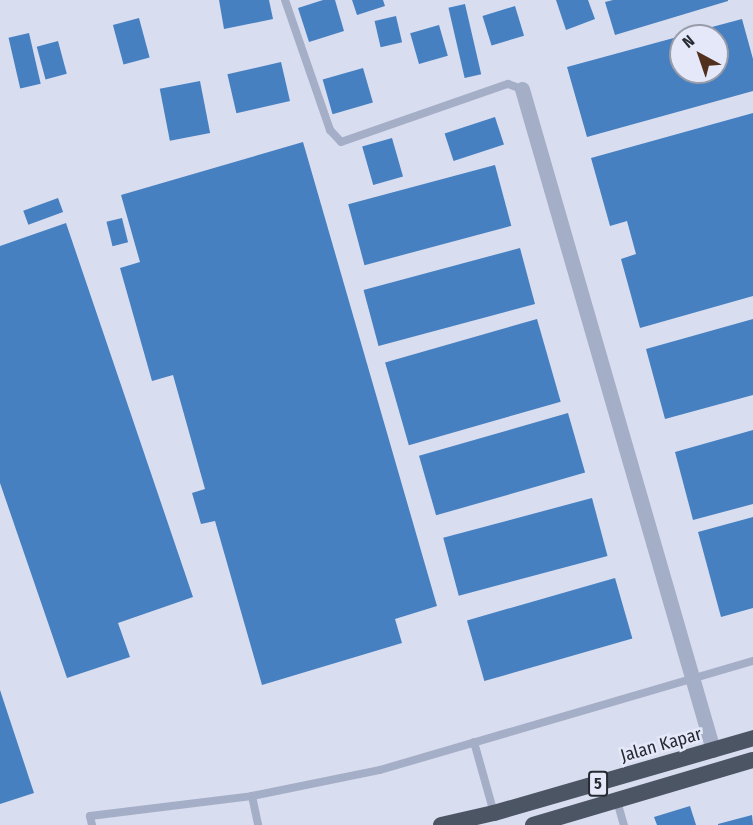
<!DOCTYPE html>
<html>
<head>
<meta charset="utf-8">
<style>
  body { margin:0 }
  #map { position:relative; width:753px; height:825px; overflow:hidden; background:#d9ddf0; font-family:"Fira Sans Condensed",sans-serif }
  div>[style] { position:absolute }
  .building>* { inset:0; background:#4680c0; transform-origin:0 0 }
  .service>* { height:8px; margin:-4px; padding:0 4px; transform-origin:4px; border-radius:4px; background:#a5aec7 }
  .minor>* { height:15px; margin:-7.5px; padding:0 7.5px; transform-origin:7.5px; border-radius:7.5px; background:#a5aec7 }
  .trunk>* { height:16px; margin:-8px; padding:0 8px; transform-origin:8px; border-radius:8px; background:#4b5564 }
  span { translate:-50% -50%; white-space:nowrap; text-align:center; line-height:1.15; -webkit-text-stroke:5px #e5e8f8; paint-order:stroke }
  .shield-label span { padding:2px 4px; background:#e5e8f8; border:2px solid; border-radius:4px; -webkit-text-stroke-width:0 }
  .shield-label { font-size:16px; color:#262b33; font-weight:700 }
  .street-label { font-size:18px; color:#262b33 }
  .north { position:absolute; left:669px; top:24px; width:60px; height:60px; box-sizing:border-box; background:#e5e8f8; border:2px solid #999ca9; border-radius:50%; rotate:320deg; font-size:16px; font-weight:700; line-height:24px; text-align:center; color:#262b33 }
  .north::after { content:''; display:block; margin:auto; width:21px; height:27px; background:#52301e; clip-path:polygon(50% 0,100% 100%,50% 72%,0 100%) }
</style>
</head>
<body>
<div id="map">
  <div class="building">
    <div style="clip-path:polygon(219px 0,269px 0,273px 19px,224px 29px)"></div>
    <div style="clip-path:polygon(323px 0,335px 0,344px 31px,309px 42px,298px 8px)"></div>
    <div style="clip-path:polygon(352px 0,383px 0,385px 6px,357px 15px)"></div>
    <div style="clip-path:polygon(556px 0,588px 0,595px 19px,566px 30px)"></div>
    <div style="clip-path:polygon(613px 0,728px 0,728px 1px,615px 35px,605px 2px)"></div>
    <div style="left:465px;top:4px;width:72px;height:17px;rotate:77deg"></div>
    <div style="left:515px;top:6px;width:31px;height:34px;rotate:73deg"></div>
    <div style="left:396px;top:16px;width:27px;height:22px;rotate:77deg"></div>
    <div style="left:139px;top:18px;width:41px;height:27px;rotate:75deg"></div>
    <div style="clip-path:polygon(742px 19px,753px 59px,753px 91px,587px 137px,567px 67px,681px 36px,681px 72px,717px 72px,717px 36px,682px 35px)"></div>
    <div style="left:439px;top:25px;width:32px;height:30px;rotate:74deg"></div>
    <div style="left:29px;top:33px;width:52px;height:21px;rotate:77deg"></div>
    <div style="left:58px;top:41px;width:34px;height:22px;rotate:75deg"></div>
    <div style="left:281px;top:62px;width:40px;height:55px;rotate:77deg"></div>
    <div style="left:363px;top:68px;width:36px;height:42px;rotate:74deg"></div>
    <div style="left:200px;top:81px;width:53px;height:41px;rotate:79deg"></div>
    <div style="clip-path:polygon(753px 113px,753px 296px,640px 328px,621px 259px,636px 254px,627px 221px,610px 226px,591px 158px)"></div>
    <div style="left:495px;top:117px;width:29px;height:53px;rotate:72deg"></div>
    <div style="left:392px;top:138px;width:40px;height:31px;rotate:74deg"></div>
    <div style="clip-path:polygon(303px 142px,437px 606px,395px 619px,402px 643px,262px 685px,215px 521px,201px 524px,192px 493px,205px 489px,173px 375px,152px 381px,120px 268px,140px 262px,121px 195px)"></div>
    <div style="left:495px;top:165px;width:63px;height:152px;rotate:75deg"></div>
    <div style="left:58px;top:198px;width:15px;height:37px;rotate:70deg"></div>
    <div style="left:122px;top:218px;width:25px;height:16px;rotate:76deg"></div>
    <div style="clip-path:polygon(66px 223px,193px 597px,118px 623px,130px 657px,67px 678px,0 483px,0 246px)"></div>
    <div style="left:520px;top:248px;width:58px;height:162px;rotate:75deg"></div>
    <div style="left:537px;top:319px;width:86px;height:158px;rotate:74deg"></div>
    <div style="clip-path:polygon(753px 319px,753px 395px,665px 419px,646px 349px)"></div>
    <div style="left:568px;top:413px;width:62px;height:155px;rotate:74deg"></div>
    <div style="clip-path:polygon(753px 430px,753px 504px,693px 520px,675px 452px)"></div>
    <div style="left:592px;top:498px;width:60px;height:154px;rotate:75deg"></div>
    <div style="clip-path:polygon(753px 517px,753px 608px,721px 617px,698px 532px)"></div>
    <div style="left:615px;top:578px;width:63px;height:154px;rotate:74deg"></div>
    <div style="clip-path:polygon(0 690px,34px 793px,0 804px)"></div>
    <div style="clip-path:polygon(690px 806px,696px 825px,657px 825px,654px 817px)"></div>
    <div style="clip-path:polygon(752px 815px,753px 825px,718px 825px,718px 824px)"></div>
  </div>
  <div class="service">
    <div style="left:285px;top:0;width:138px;rotate:70.9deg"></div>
    <div style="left:330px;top:130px;width:16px;rotate:47deg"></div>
    <div style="left:341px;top:142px;width:177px;rotate:-19.2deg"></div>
    <div style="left:508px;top:84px;width:15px;rotate:20deg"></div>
    <div style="left:474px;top:742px;width:74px;rotate:74.3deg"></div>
    <div style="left:252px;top:796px;width:30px;rotate:78deg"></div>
    <div style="left:617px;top:801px;width:25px;rotate:74deg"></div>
    <div style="left:92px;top:825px;width:9px;rotate:-103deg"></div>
    <div style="left:90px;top:816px;width:163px;rotate:-7deg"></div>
    <div style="left:252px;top:796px;width:131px;rotate:-11.5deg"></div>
    <div style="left:380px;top:770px;width:389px;rotate:-16.3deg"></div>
  </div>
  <div class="minor">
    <div style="left:522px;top:89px;width:688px;rotate:73.88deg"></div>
  </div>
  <div class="trunk">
    <div style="left:441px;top:825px;width:54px;rotate:-12.8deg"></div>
    <div style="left:494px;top:813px;width:270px;rotate:-16.1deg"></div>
    <div style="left:533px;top:825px;width:229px;rotate:-16.5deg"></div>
  </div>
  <div class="shield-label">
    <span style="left:598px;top:784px">5</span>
  </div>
  <div class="street-label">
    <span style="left:661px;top:745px;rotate:-16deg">Jalan Kapar</span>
  </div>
  <div class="north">N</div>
</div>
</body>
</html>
